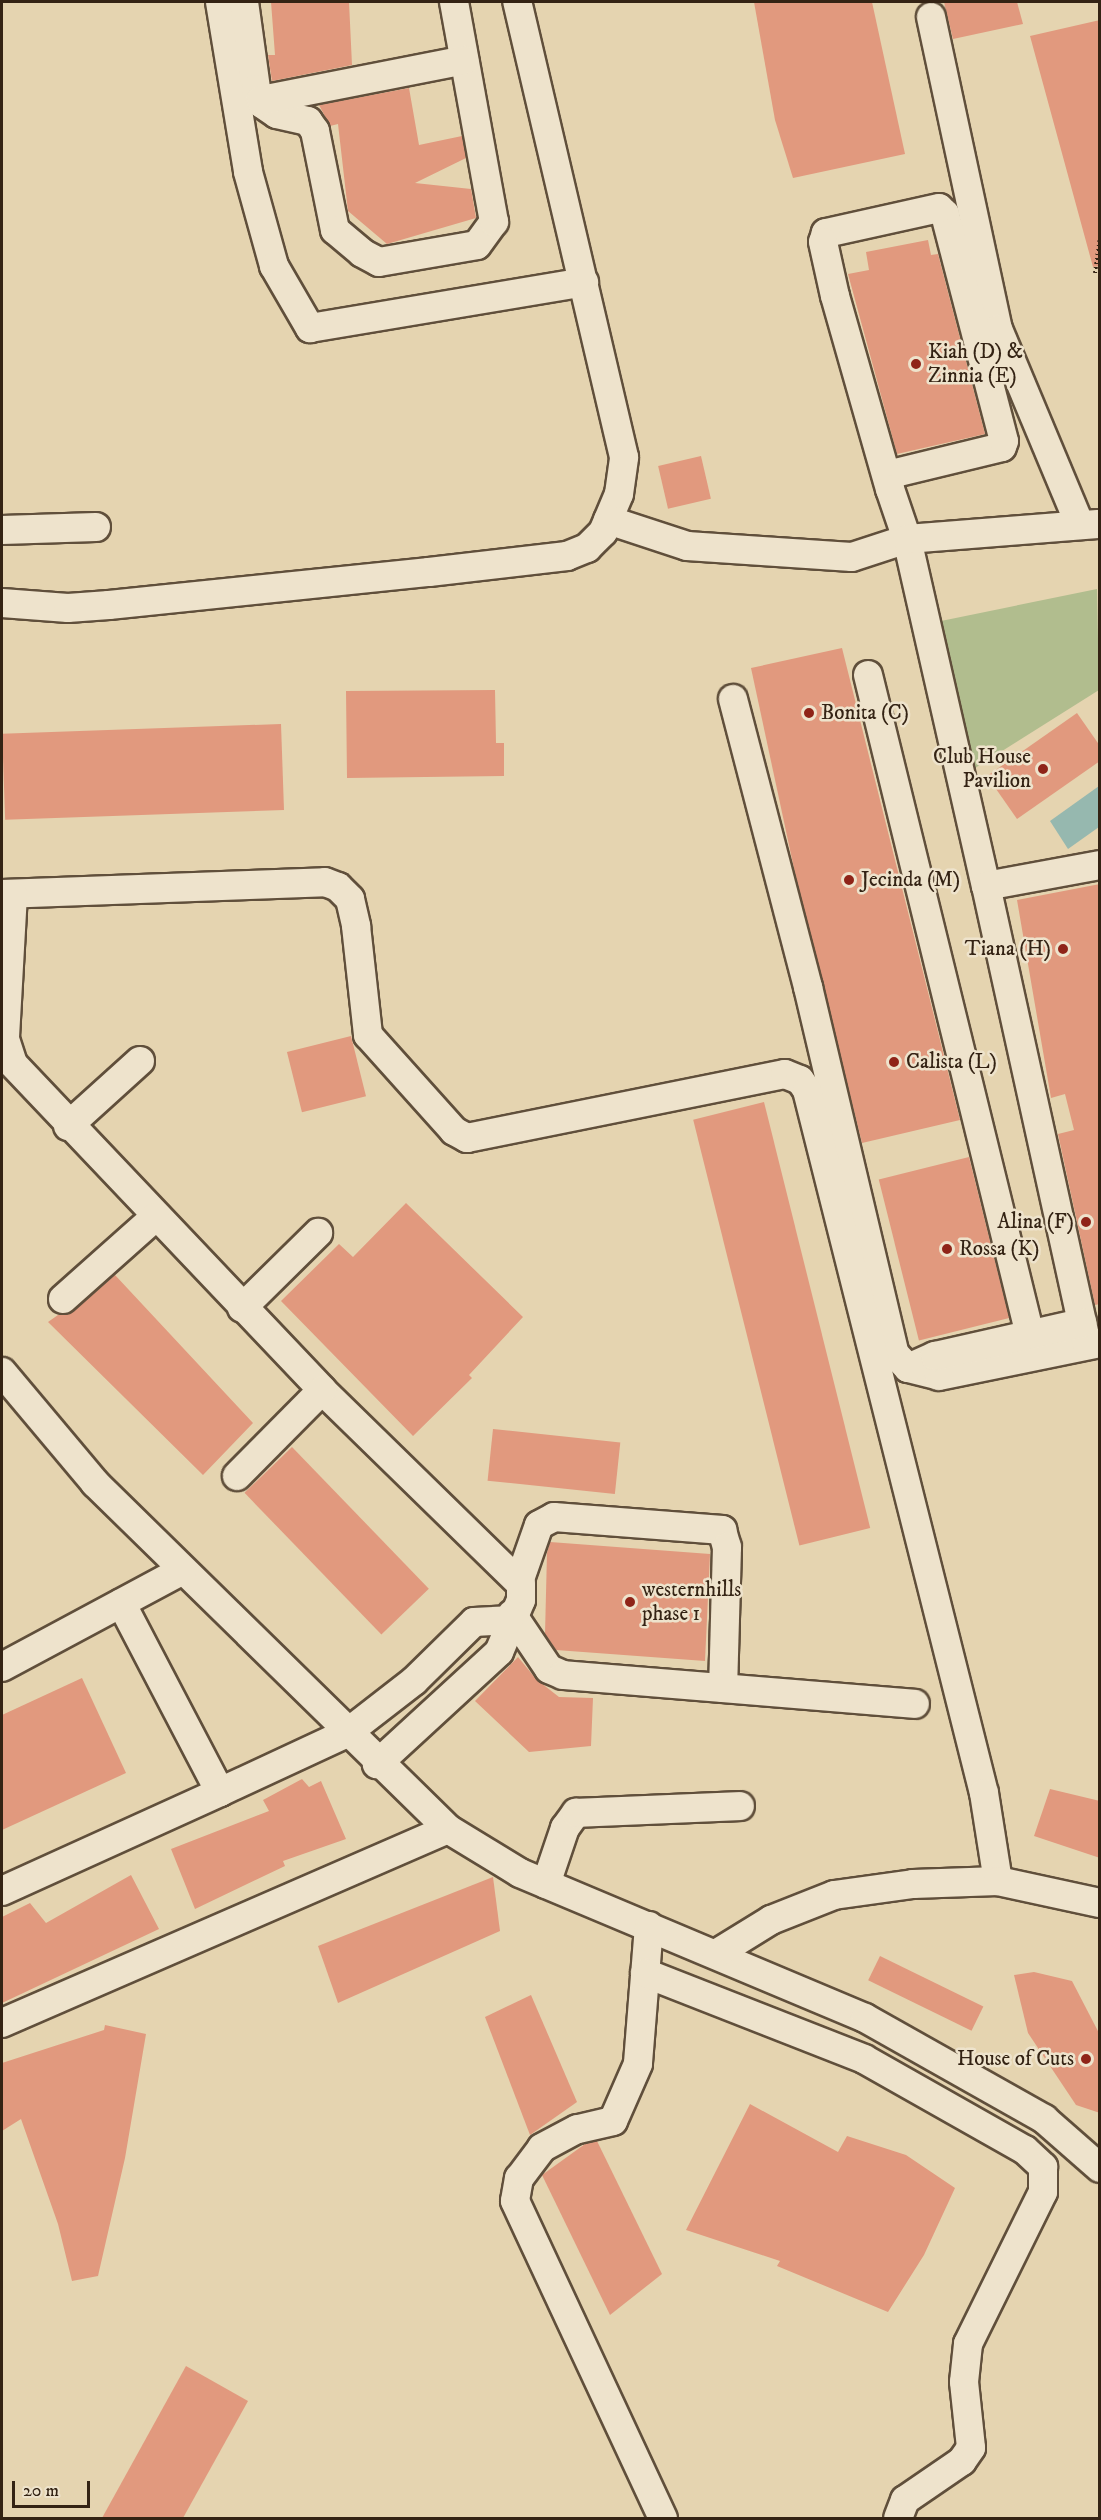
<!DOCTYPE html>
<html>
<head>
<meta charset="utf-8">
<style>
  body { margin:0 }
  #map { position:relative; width:1101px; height:2520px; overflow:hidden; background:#e5d4b0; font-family:"IM FELL DW Pica",serif }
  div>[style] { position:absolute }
  .green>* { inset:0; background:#b1bd8e }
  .water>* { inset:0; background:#96b8af }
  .building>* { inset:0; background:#e1997e; transform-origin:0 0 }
  .path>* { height:4px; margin-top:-2px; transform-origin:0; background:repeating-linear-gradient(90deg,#342314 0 1.5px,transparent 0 4.5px) }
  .roads { filter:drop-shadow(2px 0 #604f3b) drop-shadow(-2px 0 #604f3b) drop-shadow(0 2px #604f3b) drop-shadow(0 -2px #604f3b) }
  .minor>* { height:28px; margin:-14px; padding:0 14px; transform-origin:14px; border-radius:14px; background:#eee3cc }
  .dots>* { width:16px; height:16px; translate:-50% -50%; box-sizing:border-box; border:3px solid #eee3cc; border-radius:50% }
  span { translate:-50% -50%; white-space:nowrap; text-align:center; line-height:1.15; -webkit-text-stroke:5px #eee3cc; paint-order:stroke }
  .poi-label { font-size:21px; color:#342314 }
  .left { translate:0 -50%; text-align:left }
  .right { translate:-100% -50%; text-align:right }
  .frame { position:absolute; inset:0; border:3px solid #342314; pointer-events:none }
  .scale { position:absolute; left:12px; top:2481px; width:78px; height:27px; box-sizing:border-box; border:3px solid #342314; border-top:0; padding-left:8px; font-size:18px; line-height:21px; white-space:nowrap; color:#342314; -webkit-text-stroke:4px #eee3cc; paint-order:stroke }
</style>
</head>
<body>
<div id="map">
  <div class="green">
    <div style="clip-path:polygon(1097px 589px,1099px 690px,972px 770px,941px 621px)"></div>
  </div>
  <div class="water">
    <div style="clip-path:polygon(1099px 786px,1099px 827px,1068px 849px,1050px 821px)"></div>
  </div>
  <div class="building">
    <div style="clip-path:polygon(271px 2px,349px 2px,352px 65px,272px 81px,268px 55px,275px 55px)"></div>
    <div style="clip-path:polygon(754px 2px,872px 2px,905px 154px,793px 178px,775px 120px)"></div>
    <div style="clip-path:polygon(944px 2px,1017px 2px,1023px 24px,953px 39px)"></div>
    <div style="clip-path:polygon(1100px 20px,1100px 266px,1093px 267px,1030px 36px)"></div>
    <div style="clip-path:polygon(409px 88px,419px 145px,462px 136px,466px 158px,415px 183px,471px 189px,476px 218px,387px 244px,348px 211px,338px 124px,330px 126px,319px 105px)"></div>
    <div style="clip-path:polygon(928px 240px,931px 255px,938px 254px,985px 434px,897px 454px,848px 274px,869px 270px,866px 252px)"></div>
    <div style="left:701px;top:456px;width:44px;height:44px;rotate:77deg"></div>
    <div style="clip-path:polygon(842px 648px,960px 1120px,862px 1143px,795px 873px,751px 668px)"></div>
    <div style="clip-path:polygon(495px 690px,496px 743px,504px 743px,504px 776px,347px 778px,346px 691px)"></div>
    <div style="clip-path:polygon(1077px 713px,1100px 746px,1100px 761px,1017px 819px,987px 776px)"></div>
    <div style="left:281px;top:724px;width:86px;height:279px;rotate:88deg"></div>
    <div style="clip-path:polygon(1100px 884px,1100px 1304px,1095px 1305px,1058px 1134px,1074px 1130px,1065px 1094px,1051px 1098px,1017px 900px)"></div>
    <div style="left:351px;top:1036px;width:62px;height:66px;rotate:76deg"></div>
    <div style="left:764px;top:1102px;width:439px;height:73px;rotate:76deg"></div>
    <div style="left:969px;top:1157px;width:166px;height:93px;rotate:76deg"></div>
    <div style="clip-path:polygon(406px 1203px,523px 1317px,469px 1375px,472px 1378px,413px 1436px,281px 1301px,339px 1244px,353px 1257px)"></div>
    <div style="clip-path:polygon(115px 1275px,253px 1423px,203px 1475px,48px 1322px,58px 1315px,74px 1311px)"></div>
    <div style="left:493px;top:1429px;width:128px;height:52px;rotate:6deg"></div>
    <div style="left:292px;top:1447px;width:197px;height:66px;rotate:46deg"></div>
    <div style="clip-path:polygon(550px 1542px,710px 1554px,705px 1661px,556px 1650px,545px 1634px,547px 1553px)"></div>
    <div style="clip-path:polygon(518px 1657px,536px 1679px,559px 1697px,593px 1698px,591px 1746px,529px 1752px,475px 1701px)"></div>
    <div style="clip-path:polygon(82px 1678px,126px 1773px,2px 1830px,2px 1715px)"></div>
    <div style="clip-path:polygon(302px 1779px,309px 1787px,321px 1781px,346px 1839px,283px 1861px,285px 1866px,195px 1909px,171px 1849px,269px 1811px,263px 1800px)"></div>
    <div style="clip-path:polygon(1050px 1789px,1100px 1801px,1100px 1858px,1034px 1836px)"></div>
    <div style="clip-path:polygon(131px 1875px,159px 1929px,2px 2003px,2px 1917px,30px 1903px,46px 1923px)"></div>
    <div style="clip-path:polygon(493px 1877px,500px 1931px,338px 2003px,318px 1946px)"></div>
    <div style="left:880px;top:1956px;width:115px;height:27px;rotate:26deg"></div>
    <div style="clip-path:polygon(1034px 1972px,1072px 1981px,1100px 2035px,1100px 2113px,1076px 2105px,1028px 2033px,1014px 1975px)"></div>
    <div style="clip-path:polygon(531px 1995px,577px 2102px,530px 2135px,485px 2017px)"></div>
    <div style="clip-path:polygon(105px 2025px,146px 2034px,125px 2158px,98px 2276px,72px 2281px,58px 2224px,21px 2119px,2px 2131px,2px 2063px,104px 2030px)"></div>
    <div style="clip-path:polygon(750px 2104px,838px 2152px,847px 2136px,906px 2155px,955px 2188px,924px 2255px,888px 2312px,777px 2266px,780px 2261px,686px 2230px)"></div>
    <div style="clip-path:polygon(597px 2141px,662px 2274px,610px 2315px,542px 2175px,585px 2144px)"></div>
    <div style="clip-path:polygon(186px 2366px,248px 2401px,183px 2518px,102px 2518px)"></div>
  </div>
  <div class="path">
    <div style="left:1095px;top:273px;width:34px;rotate:-82deg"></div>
  </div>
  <div class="roads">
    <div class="minor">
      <div style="left:220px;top:2px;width:172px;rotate:80.6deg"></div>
      <div style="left:248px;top:172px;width:98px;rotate:74.5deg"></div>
      <div style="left:274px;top:266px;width:72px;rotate:59.9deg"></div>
      <div style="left:310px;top:328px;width:278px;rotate:-9.5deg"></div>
      <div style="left:244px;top:2px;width:88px;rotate:82.1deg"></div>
      <div style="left:256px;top:89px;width:16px;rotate:68deg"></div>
      <div style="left:262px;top:104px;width:18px;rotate:34deg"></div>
      <div style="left:277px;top:114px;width:32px;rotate:13deg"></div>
      <div style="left:308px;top:121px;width:12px;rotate:55deg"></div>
      <div style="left:315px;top:131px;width:101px;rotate:78.6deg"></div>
      <div style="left:335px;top:230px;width:35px;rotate:40deg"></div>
      <div style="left:362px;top:253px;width:19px;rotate:28deg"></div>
      <div style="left:379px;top:262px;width:99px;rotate:-9.8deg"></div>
      <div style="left:477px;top:245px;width:29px;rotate:-54deg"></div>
      <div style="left:494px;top:222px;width:224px;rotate:-100.3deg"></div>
      <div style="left:931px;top:17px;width:319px;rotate:77.9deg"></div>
      <div style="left:998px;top:329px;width:212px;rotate:67.3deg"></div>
      <div style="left:261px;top:100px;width:207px;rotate:-11.1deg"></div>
      <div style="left:887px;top:475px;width:118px;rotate:-13.7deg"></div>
      <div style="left:1002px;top:447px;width:6px;rotate:-72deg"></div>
      <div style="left:1004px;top:441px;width:235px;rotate:-104.6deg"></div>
      <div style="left:945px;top:214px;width:8px;rotate:-135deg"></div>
      <div style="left:939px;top:208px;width:116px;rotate:167.5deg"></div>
      <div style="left:826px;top:233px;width:9px;rotate:108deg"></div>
      <div style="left:823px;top:242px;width:55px;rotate:77.5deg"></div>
      <div style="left:835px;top:296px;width:201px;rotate:74.1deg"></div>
      <div style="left:890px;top:489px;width:53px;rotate:71.2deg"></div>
      <div style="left:907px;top:539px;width:356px;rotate:77.2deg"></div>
      <div style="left:608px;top:520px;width:83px;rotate:18.2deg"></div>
      <div style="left:687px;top:546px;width:165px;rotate:3.8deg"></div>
      <div style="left:852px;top:557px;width:58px;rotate:-18.1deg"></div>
      <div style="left:907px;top:539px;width:191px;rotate:-4.5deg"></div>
      <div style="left:2px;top:530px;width:94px;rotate:-1.8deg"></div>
      <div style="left:2px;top:603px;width:66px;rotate:4.3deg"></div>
      <div style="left:68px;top:608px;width:41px;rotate:-4.2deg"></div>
      <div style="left:109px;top:605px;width:322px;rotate:-5.9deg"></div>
      <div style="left:429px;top:572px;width:139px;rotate:-6.6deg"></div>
      <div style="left:567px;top:556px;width:22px;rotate:-22deg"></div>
      <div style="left:587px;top:548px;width:23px;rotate:-45deg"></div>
      <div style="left:603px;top:532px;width:41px;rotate:-67.2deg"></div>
      <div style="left:619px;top:494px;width:37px;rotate:-82deg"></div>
      <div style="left:624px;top:457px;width:467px;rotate:-103.2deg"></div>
      <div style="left:868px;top:675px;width:680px;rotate:76.21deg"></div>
      <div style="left:733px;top:699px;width:298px;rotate:75.4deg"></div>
      <div style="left:808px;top:987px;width:377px;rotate:76.7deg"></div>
      <div style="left:895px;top:1354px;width:19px;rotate:47deg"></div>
      <div style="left:908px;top:1368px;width:32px;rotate:14deg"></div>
      <div style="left:939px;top:1376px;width:164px;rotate:-11.6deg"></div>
      <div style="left:2px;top:894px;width:323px;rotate:-2.1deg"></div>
      <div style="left:325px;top:882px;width:14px;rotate:21deg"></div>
      <div style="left:338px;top:887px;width:17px;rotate:45deg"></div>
      <div style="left:350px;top:899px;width:28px;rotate:77deg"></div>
      <div style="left:356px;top:926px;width:110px;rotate:83.7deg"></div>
      <div style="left:368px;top:1035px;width:129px;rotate:48.1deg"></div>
      <div style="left:454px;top:1131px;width:15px;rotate:28deg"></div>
      <div style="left:467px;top:1138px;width:324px;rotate:-11.4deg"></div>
      <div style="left:785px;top:1074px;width:16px;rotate:22deg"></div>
      <div style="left:800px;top:1080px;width:12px;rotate:55deg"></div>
      <div style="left:807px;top:1090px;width:725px;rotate:75.87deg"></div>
      <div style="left:984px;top:1793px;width:89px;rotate:81deg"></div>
      <div style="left:13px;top:894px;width:145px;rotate:93.2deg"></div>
      <div style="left:5px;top:1039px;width:26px;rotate:72deg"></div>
      <div style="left:13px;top:1064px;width:449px;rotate:46.5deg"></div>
      <div style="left:322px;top:1390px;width:278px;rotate:44.3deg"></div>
      <div style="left:521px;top:1584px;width:16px;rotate:90deg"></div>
      <div style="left:521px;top:1600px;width:56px;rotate:112.9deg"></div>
      <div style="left:499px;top:1652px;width:166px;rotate:137.4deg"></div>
      <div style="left:68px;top:1126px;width:97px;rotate:-42.1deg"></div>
      <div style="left:63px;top:1299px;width:123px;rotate:-41.7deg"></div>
      <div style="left:242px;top:1308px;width:107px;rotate:-44.6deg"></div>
      <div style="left:1087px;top:1345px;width:470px;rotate:-102.4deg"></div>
      <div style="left:986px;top:886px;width:116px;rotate:-10.4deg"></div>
      <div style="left:908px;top:1368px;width:30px;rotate:-24deg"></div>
      <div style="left:935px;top:1356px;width:151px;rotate:-12.7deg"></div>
      <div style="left:2px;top:1372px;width:145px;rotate:50deg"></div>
      <div style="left:95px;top:1483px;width:494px;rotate:44.4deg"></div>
      <div style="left:448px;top:1829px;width:84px;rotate:31.4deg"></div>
      <div style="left:520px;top:1873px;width:374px;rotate:22.8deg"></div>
      <div style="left:865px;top:2018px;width:206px;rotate:29.4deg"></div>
      <div style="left:1044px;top:2119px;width:74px;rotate:41.2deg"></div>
      <div style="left:237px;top:1476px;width:121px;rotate:-45.3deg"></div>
      <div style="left:519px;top:1582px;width:60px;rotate:-70.7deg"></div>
      <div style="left:539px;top:1525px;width:17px;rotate:-28deg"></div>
      <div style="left:554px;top:1517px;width:169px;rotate:4.4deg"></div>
      <div style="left:722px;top:1530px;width:18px;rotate:74deg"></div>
      <div style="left:727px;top:1547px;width:141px;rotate:91.6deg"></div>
      <div style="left:512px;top:1614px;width:66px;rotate:56.1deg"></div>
      <div style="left:549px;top:1669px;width:15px;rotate:23deg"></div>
      <div style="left:563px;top:1675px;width:353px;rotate:4.7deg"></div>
      <div style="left:2px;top:1667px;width:205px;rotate:-28.2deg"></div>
      <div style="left:220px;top:1792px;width:140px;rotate:-24.9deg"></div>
      <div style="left:347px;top:1733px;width:85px;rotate:-37.8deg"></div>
      <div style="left:414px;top:1681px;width:84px;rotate:-44.5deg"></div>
      <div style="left:474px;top:1622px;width:35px;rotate:-3deg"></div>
      <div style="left:546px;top:1884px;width:59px;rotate:-71.3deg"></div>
      <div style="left:565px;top:1828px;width:19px;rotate:-54deg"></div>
      <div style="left:576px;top:1813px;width:164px;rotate:-2.4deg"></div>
      <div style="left:2px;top:1891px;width:239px;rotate:-24.4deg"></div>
      <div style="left:220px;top:1792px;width:213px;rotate:-117.6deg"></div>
      <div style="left:649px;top:1926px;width:138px;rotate:94.6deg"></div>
      <div style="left:638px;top:2064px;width:62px;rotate:113.7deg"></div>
      <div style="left:613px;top:2121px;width:37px;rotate:167deg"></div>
      <div style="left:577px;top:2129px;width:40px;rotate:152deg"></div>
      <div style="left:542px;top:2148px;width:38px;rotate:127deg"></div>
      <div style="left:519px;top:2178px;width:23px;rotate:100deg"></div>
      <div style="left:515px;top:2201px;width:350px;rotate:65deg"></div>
      <div style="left:716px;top:1954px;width:65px;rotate:-31.7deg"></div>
      <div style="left:771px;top:1920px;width:68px;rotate:-21.6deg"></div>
      <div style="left:834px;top:1895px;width:80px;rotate:-7.9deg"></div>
      <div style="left:913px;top:1884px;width:85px;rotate:-2deg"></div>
      <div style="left:998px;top:1881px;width:104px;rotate:12.2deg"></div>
      <div style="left:645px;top:1973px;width:235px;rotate:21.4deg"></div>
      <div style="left:864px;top:2059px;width:185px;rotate:29.5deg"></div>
      <div style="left:1025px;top:2150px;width:25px;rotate:43deg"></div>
      <div style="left:1043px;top:2167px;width:25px;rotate:90deg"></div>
      <div style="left:1043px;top:2192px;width:169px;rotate:116.3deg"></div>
      <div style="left:968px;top:2344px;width:38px;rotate:96deg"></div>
      <div style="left:964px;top:2382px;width:66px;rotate:83.9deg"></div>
      <div style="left:971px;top:2448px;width:16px;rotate:125deg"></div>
      <div style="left:962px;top:2461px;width:69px;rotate:145.6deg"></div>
      <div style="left:905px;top:2500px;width:19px;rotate:111deg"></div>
      <div style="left:2px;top:2023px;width:486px;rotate:-23.5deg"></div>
    </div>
  </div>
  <div class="dots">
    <div style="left:916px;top:364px;background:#8f2418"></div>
    <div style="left:809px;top:713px;background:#8f2418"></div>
    <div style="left:1043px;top:769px;background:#8f2418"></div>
    <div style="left:849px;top:880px;background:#8f2418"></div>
    <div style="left:1063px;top:949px;background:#8f2418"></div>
    <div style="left:894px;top:1062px;background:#8f2418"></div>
    <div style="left:1086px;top:1222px;background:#8f2418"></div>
    <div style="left:947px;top:1249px;background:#8f2418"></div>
    <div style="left:630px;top:1602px;background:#8f2418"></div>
    <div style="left:1086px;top:2059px;background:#8f2418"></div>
  </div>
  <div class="poi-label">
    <span class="left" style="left:928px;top:364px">Kiah (D) &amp;<br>Zinnia (E)</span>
    <span class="left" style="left:821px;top:713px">Bonita (C)</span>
    <span class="right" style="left:1031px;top:769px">Club House<br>Pavilion</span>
    <span class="left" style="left:861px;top:880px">Jecinda (M)</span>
    <span class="right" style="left:1051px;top:949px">Tiana (H)</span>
    <span class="left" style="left:906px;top:1062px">Calista (L)</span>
    <span class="right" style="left:1074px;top:1222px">Alina (F)</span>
    <span class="left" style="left:959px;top:1249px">Rossa (K)</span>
    <span class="left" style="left:642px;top:1602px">westernhills<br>phase 1</span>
    <span class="right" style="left:1074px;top:2059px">House of Cuts</span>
  </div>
  <div class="frame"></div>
  <div class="scale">20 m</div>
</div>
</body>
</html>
